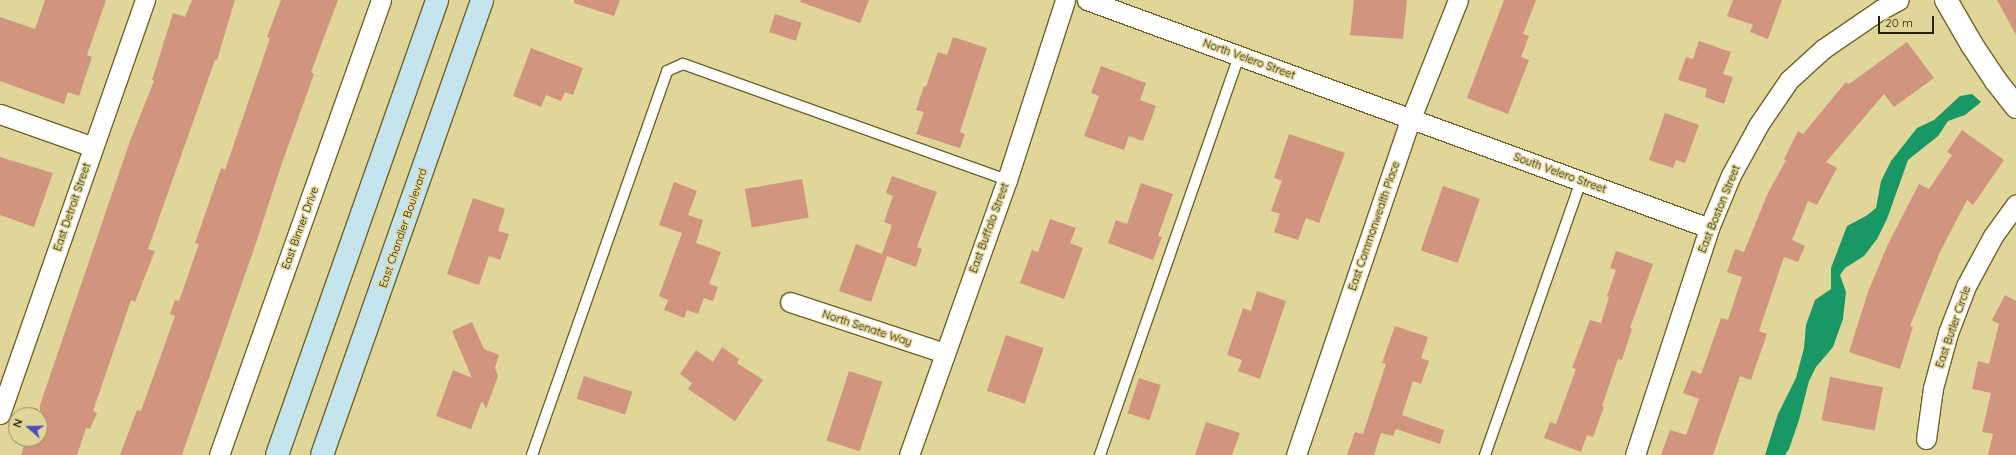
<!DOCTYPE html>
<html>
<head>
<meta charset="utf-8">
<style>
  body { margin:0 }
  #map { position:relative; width:2016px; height:455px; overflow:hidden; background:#e1d699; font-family:Quicksand,sans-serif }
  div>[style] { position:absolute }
  .water>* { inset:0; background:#199764 }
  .building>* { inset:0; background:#d1947f; transform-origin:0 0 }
  .roads { filter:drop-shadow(1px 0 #6e6429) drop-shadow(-1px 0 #6e6429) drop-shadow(0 1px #6e6429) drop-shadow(0 -1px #6e6429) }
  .service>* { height:10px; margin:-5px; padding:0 5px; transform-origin:5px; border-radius:5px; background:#fff }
  .minor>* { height:19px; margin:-9.5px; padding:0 9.5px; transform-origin:9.5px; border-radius:9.5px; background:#fff }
  .tertiary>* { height:22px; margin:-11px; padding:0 11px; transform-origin:11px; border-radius:11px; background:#fff }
  .secondary>* { height:22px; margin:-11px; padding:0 11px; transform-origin:11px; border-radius:11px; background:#c4e5ed }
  span { translate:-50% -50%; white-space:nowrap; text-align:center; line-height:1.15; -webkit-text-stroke:3px #e1d699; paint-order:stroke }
  .street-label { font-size:11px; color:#262209 }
  .north { position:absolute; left:8px; top:407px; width:40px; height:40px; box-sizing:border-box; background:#e1d699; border:1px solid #968e5f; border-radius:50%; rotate:290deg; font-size:11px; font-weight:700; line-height:16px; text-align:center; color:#262209 }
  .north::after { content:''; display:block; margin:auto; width:14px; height:18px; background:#504ac1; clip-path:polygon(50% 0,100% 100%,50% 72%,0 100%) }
  .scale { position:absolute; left:1878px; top:16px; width:56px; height:18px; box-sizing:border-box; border:2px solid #262209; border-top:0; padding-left:5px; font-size:12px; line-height:14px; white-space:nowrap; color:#262209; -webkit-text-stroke:3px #e1d699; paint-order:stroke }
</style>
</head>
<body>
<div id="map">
  <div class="water">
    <div style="clip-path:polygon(1972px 94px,1981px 102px,1965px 115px,1948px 121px,1938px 136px,1908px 160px,1887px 219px,1877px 239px,1864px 256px,1845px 268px,1840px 275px,1846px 292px,1843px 319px,1833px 347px,1816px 367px,1809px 381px,1799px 420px,1789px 449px,1785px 455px,1765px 455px,1778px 414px,1796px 378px,1804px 348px,1806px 325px,1815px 300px,1831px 289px,1831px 268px,1847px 226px,1866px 216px,1876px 208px,1881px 181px,1891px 161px,1917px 128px,1934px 120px,1960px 96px)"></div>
  </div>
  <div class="building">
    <div style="clip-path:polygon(45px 0,106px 0,87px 55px,92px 57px,79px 96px,68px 92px,64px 104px,0 81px,0 17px,35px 29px)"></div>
    <div style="clip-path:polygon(192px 0,235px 0,217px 60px,215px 60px,148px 249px,155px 251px,135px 302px,131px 300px,93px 411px,97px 413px,90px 429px,86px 428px,77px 455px,21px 455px,26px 439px,40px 439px,40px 405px,130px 141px,154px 81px,152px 80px,173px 13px,185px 17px)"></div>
    <div style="clip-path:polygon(281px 0,338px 0,311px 72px,314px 74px,281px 166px,255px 246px,182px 455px,120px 455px,137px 410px,141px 411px,175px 316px,170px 314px,175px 300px,179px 301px,199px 244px,195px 243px,221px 168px,225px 170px,270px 38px,267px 37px)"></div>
    <div style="clip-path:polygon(574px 0,620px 0,614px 16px,574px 3px)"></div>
    <div style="clip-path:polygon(801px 0,869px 0,860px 23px,800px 2px)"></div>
    <div style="clip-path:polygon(1354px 0,1407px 0,1403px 39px,1350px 35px)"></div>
    <div style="clip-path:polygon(1504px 0,1536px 0,1523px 34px,1529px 36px,1521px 57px,1529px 60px,1508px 114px,1467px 98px)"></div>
    <div style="clip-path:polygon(1733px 0,1782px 0,1768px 39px,1750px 32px,1753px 25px,1727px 16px)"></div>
    <div style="clip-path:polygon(1997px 0,2016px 0,2016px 35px)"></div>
    <div style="left:775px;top:14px;width:28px;height:19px;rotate:18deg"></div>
    <div style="clip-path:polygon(953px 37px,987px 48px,960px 132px,965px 134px,960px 148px,916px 134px,924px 112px,916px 110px,924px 86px,926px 87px,938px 52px,947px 55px)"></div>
    <div style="clip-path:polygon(1699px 41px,1731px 52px,1723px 74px,1733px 77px,1724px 104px,1705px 97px,1707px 89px,1678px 80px,1686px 57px,1693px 59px)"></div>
    <div style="clip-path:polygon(1907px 42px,1934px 78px,1894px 107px,1884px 94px,1826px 162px,1837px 168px,1817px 205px,1808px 201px,1792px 240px,1805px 246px,1798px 262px,1784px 257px,1759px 331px,1767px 334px,1751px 380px,1740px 376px,1713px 455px,1661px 455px,1670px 430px,1686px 435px,1699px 399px,1683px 393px,1692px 370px,1701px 374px,1721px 318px,1728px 320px,1742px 277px,1727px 272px,1735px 249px,1744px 252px,1767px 195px,1786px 160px,1784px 159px,1798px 131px,1803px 134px,1846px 82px,1849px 84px)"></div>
    <div style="clip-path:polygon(531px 48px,583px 68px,573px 95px,565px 92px,561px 101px,546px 95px,541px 107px,513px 96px)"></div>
    <div style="clip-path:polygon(1101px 66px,1146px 83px,1140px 100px,1156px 106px,1143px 141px,1129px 136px,1124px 150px,1084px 136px,1099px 96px,1091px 93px)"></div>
    <div style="clip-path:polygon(1665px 113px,1699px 125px,1685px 163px,1676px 160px,1673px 168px,1649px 160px)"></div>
    <div style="clip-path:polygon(1962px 130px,2004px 160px,1973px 205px,1967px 200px,1940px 252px,1910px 326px,1913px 327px,1900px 369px,1849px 352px,1868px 292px,1888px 244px,1919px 184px,1929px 189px,1952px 155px,1947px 152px)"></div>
    <div style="clip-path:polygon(1289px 134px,1345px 153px,1319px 223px,1306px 218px,1298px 240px,1274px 232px,1280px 214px,1271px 211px,1282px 181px,1274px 178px)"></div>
    <div style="clip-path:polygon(0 157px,53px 173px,34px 227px,0 215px)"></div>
    <div style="clip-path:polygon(892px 176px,937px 192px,917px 247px,922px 249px,916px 267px,887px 256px,871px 302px,839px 291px,856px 244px,882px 254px,892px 225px,884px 222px,893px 196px,886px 193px)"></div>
    <div style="left:802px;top:179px;width:39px;height:58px;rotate:80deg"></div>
    <div style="clip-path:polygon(674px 182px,697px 191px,688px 215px,703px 220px,696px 243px,721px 252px,709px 284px,718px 287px,713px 301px,704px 298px,698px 314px,687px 310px,684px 318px,664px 310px,668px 300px,659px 296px,682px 233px,659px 225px)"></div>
    <div style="clip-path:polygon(1141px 183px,1173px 194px,1158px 236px,1162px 237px,1153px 260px,1108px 243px,1116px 220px,1127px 224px)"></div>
    <div style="left:1443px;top:186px;width:39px;height:68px;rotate:19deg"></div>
    <div style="clip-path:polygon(473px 198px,505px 209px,498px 231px,509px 234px,500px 260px,489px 256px,479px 285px,447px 274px)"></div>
    <div style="clip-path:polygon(1050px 219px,1076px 228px,1070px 243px,1083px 248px,1064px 299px,1020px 283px,1032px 250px,1038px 252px)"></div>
    <div style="clip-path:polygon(1616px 251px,1653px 264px,1630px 328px,1632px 329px,1622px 360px,1618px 359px,1602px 406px,1604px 407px,1593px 437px,1587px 435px,1581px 452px,1544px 438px,1550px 422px,1556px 424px,1576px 369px,1572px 368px,1590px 320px,1601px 323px,1609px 297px,1607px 296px,1616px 270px,1610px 268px)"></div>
    <div style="clip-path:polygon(1257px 291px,1286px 301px,1260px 379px,1238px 371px,1242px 360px,1227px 355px,1243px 308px,1251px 311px)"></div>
    <div style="clip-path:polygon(2005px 295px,2016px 301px,2016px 455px,1988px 455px,1993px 434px,1982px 432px,1991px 393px,1972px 389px,1978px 361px,1989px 364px,1999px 324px,1992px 320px)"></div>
    <div style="clip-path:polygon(472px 322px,484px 349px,499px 355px,495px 368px,498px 376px,486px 409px,483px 402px,481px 403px,471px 429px,436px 416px,453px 370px,472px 378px,452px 331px)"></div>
    <div style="clip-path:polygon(1395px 326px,1428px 337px,1421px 358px,1429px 361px,1421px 384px,1413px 381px,1402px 415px,1444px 430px,1440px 444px,1396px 429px,1393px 436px,1381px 433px,1374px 455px,1347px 455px,1355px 432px,1363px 434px,1386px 364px,1382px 363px)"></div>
    <div style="left:1006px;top:335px;width:40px;height:59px;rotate:19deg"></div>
    <div style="clip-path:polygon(722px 347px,739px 359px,737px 363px,763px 380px,735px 421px,688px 389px,692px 383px,680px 374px,696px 350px,713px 362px)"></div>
    <div style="left:849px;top:371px;width:35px;height:73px;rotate:18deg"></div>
    <div style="left:584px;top:376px;width:51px;height:24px;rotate:18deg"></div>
    <div style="left:1830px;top:377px;width:54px;height:44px;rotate:11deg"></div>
    <div style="left:1139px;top:378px;width:23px;height:37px;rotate:18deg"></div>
    <div style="clip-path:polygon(1206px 422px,1240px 433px,1232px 455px,1195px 455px)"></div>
  </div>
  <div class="roads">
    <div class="service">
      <div style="left:532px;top:455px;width:407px;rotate:-70.6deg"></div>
      <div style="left:667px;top:71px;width:17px;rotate:-24deg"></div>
      <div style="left:683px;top:64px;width:344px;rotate:19.7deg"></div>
      <div style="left:1100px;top:455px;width:423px;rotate:-70.8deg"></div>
      <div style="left:1485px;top:455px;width:290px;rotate:-70.7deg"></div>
    </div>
    <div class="minor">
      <div style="left:1087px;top:0;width:662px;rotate:20.13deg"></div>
      <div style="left:0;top:114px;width:99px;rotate:19.5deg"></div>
      <div style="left:790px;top:302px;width:162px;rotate:18.3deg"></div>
      <div style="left:0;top:414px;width:439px;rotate:-70.7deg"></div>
      <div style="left:1926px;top:439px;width:51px;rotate:-82.2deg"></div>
      <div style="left:1933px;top:388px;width:57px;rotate:-74.7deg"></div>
      <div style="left:1948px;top:333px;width:50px;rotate:-69deg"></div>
      <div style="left:1966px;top:286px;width:57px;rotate:-61.6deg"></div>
      <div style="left:1993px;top:236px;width:39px;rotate:-54deg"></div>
      <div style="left:219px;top:455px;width:483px;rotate:-70.4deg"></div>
      <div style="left:909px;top:455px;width:292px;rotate:-70.4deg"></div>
      <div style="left:1007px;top:180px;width:189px;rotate:-72.1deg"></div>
      <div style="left:1296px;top:455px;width:356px;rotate:-71.2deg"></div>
      <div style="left:1411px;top:118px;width:127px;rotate:-68.3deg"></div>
      <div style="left:1635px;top:455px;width:239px;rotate:-71.9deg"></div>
      <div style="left:1709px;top:228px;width:57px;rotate:-67.5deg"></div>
      <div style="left:1731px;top:175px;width:58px;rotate:-61.2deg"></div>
      <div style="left:1759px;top:124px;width:53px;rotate:-55.7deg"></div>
      <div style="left:1789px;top:80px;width:46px;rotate:-42.4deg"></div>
      <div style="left:1823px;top:49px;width:69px;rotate:-34.4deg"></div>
      <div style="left:1880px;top:10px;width:21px;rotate:-28deg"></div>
    </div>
    <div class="tertiary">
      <div style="left:1946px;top:0;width:52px;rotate:60deg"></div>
      <div style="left:1972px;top:45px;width:43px;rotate:56.3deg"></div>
      <div style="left:1996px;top:81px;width:33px;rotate:52deg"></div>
    </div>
    <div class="secondary">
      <div style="left:277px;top:455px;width:482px;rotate:-70.6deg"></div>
      <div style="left:322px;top:455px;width:482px;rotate:-70.6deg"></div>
    </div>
  </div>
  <div class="street-label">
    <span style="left:1249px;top:59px;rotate:20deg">North Velero Street</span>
    <span style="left:1560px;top:173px;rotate:20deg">South Velero Street</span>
    <span style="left:72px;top:207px;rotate:-71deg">East Detroit Street</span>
    <span style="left:1719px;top:209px;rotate:-68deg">East Boston Street</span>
    <span style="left:1374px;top:226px;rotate:-71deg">East Commonwealth Place</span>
    <span style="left:300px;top:228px;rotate:-70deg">East Binner Drive</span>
    <span style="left:403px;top:228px;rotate:-71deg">East Chandler Boulevard</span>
    <span style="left:989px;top:228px;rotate:-70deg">East Buffalo Street</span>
    <span style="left:1953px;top:327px;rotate:-71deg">East Butler Circle</span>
    <span style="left:867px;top:328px;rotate:18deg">North Senate Way</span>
  </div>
  <div class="north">N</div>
  <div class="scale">20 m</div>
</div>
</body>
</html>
